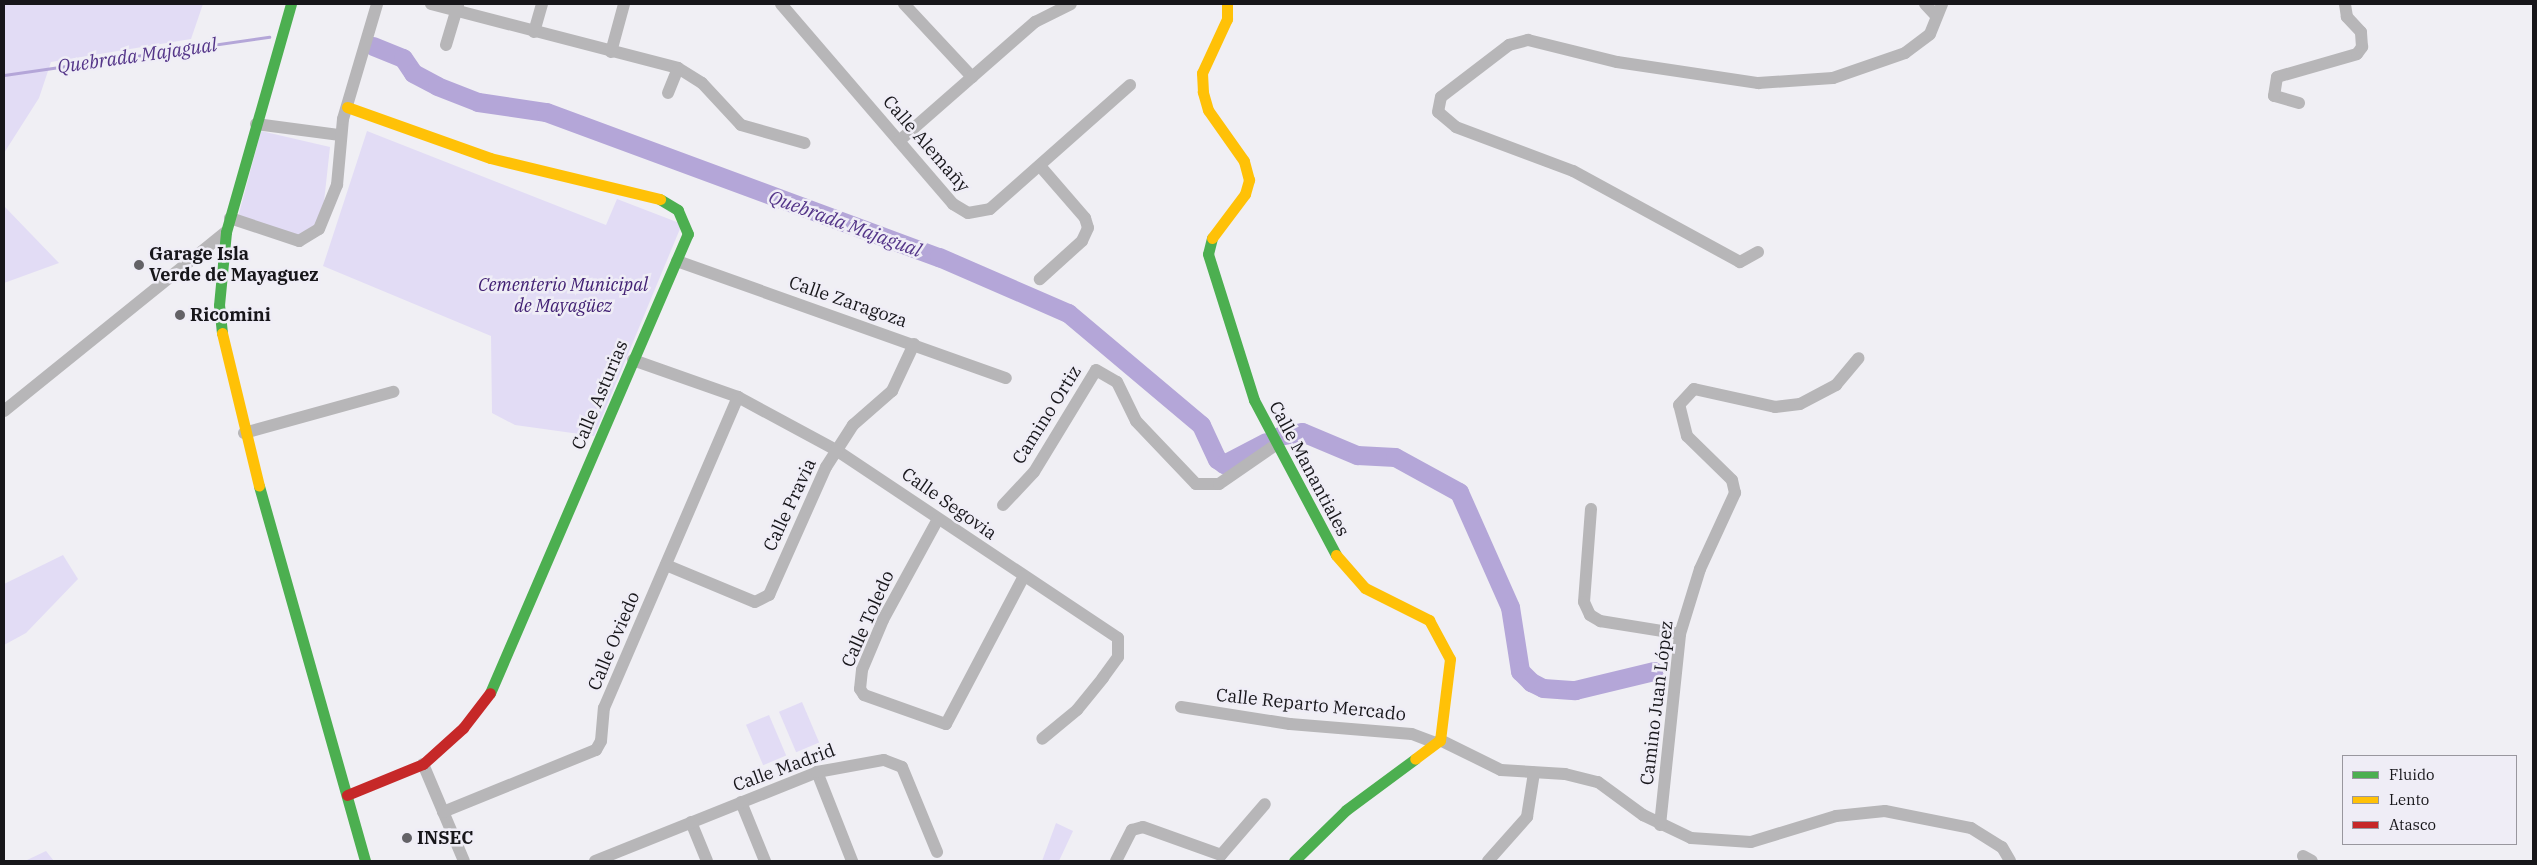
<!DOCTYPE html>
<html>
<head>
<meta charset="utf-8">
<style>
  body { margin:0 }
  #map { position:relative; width:2537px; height:865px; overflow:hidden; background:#f0eff4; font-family:"IBM Plex Serif",serif }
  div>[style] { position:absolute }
  .green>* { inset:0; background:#e2dcf5; transform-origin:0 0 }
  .stream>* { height:3px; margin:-1.5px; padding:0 1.5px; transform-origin:1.5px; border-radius:1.5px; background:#b4a6d8 }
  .river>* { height:19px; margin:-9.5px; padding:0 9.5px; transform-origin:9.5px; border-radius:9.5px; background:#b4a6d8 }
  .street>* { height:12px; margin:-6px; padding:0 6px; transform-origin:6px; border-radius:6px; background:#b7b6b8 }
  .fast>* { height:11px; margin:-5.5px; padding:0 5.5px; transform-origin:5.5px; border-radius:5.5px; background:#4caf50 }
  .slow>* { height:11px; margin:-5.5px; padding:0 5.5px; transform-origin:5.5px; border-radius:5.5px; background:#ffc107 }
  .jam>* { height:11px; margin:-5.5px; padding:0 5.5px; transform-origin:5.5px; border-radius:5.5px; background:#c62828 }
  .dots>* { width:14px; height:14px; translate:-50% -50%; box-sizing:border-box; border:2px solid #efedf6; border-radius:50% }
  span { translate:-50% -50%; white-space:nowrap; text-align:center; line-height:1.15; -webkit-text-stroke:5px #efedf6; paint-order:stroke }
  .street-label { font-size:18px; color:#17161a }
  .poi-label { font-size:18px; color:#17161a; font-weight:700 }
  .left { translate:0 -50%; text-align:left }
  .park-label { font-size:18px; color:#412073; font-style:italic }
  .water-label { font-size:19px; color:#533488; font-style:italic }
  .frame { position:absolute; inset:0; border:5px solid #17161a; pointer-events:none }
  .legend { position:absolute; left:2342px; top:755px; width:175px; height:90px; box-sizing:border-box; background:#efedf6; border:1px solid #99979e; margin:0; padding:6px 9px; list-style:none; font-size:15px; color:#17161a }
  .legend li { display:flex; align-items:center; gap:10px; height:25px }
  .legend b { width:25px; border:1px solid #99979e }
</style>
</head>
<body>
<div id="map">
  <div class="green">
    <div style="clip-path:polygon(4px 4px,203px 4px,191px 39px,51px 62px,39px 98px,4px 153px)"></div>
    <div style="clip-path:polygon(261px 131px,330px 147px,323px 211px,314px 229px,299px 236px,238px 217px)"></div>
    <div style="clip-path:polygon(367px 131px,606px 225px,617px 199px,682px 224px,594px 436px,515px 425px,492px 413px,491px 336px,323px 266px)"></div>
    <div style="clip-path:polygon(4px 206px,59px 263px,4px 283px)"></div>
    <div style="clip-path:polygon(63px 555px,78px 579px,26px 633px,4px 645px,4px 584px)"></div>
    <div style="left:802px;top:702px;width:44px;height:25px;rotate:67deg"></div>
    <div style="left:769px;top:715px;width:44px;height:25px;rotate:67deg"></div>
    <div style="clip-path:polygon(1056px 823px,1073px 831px,1059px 861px,1042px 861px)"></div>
    <div style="clip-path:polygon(46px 851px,54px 861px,25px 861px)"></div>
  </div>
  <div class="stream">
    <div style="left:4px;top:75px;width:268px;rotate:-8.2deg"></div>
  </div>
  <div class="river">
    <div style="left:373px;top:46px;width:32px;rotate:22deg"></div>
    <div style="left:403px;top:58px;width:18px;rotate:56deg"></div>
    <div style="left:413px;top:73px;width:27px;rotate:28deg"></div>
    <div style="left:437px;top:86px;width:44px;rotate:21.3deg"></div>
    <div style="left:478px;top:102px;width:69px;rotate:8.4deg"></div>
    <div style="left:546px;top:112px;width:419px;rotate:20.3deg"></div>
    <div style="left:939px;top:257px;width:141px;rotate:23.5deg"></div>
    <div style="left:1068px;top:313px;width:174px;rotate:40.1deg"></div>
    <div style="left:1201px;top:425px;width:38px;rotate:65deg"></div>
    <div style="left:1217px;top:459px;width:9px;rotate:36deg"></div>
    <div style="left:1224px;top:464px;width:47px;rotate:-27.6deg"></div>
    <div style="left:1279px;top:436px;width:23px;rotate:-10deg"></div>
    <div style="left:1302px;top:432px;width:60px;rotate:22.7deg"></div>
    <div style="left:1357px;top:455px;width:38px;rotate:3deg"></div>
    <div style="left:1395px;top:457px;width:73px;rotate:28.7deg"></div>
    <div style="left:1459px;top:492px;width:126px;rotate:66.1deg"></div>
    <div style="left:1510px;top:607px;width:65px;rotate:81.1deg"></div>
    <div style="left:1520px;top:671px;width:16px;rotate:45deg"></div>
    <div style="left:1531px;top:682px;width:13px;rotate:27deg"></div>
    <div style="left:1543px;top:688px;width:32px;rotate:4deg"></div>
    <div style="left:1575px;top:690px;width:81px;rotate:-13.5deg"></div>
  </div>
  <div class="street">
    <div style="left:431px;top:4px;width:255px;rotate:14.5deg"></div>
    <div style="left:678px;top:68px;width:28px;rotate:32deg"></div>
    <div style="left:702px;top:83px;width:57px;rotate:47.1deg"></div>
    <div style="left:741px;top:125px;width:66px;rotate:15.9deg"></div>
    <div style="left:781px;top:4px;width:264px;rotate:49.3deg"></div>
    <div style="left:953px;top:204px;width:17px;rotate:31deg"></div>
    <div style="left:968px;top:213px;width:22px;rotate:-10deg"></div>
    <div style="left:990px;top:209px;width:187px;rotate:-41.5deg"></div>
    <div style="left:904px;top:4px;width:100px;rotate:47deg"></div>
    <div style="left:1925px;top:4px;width:16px;rotate:47deg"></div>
    <div style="left:534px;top:32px;width:29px;rotate:-74deg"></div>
    <div style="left:446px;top:45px;width:42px;rotate:-73.3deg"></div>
    <div style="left:611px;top:52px;width:50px;rotate:-74.8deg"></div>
    <div style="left:668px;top:93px;width:27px;rotate:-68deg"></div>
    <div style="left:2299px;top:103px;width:26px;rotate:-164deg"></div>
    <div style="left:2274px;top:96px;width:19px;rotate:-81deg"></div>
    <div style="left:2277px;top:77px;width:83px;rotate:-16deg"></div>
    <div style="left:2357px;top:54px;width:9px;rotate:-54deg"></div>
    <div style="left:2362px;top:47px;width:15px;rotate:-94deg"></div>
    <div style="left:2361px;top:32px;width:21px;rotate:-133deg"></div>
    <div style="left:2347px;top:17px;width:13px;rotate:-99deg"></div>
    <div style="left:256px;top:124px;width:85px;rotate:7.5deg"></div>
    <div style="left:899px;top:141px;width:181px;rotate:-41.2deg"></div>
    <div style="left:1035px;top:22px;width:40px;rotate:-26.6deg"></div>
    <div style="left:1040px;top:166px;width:69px;rotate:49.1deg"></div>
    <div style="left:1085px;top:218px;width:10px;rotate:73deg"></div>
    <div style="left:1088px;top:228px;width:14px;rotate:115deg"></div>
    <div style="left:1082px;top:241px;width:57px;rotate:137.9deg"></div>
    <div style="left:230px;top:218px;width:73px;rotate:18.4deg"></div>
    <div style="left:299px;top:241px;width:23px;rotate:-31deg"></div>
    <div style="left:319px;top:229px;width:48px;rotate:-67.8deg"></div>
    <div style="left:337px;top:185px;width:66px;rotate:-84.8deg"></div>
    <div style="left:343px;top:119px;width:120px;rotate:-73.5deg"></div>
    <div style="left:1758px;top:252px;width:21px;rotate:151deg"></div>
    <div style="left:1740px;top:262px;width:190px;rotate:-151.4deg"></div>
    <div style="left:1573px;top:171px;width:125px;rotate:-159.4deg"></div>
    <div style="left:1456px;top:127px;width:23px;rotate:-140deg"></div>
    <div style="left:1438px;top:112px;width:15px;rotate:-79deg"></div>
    <div style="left:1441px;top:97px;width:86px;rotate:-37.4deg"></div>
    <div style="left:1509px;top:45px;width:20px;rotate:-15deg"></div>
    <div style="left:1528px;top:40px;width:92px;rotate:13.9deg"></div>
    <div style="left:1617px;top:62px;width:143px;rotate:8.5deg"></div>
    <div style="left:1758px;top:83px;width:75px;rotate:-3.8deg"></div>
    <div style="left:1833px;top:78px;width:76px;rotate:-19.1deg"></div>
    <div style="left:1905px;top:53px;width:31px;rotate:-37deg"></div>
    <div style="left:1930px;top:34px;width:32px;rotate:-68deg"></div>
    <div style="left:677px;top:261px;width:349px;rotate:19.6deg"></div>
    <div style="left:633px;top:360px;width:111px;rotate:19.4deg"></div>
    <div style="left:738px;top:397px;width:111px;rotate:28.4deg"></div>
    <div style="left:836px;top:450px;width:339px;rotate:33.7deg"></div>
    <div style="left:1118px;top:638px;width:19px;rotate:90deg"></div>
    <div style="left:1118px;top:657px;width:26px;rotate:126deg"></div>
    <div style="left:1103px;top:678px;width:41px;rotate:129.1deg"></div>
    <div style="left:1077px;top:710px;width:45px;rotate:140.4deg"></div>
    <div style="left:4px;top:411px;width:285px;rotate:-38.9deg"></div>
    <div style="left:244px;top:433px;width:155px;rotate:-15.4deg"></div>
    <div style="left:1003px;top:505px;width:45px;rotate:-46.8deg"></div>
    <div style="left:1034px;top:472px;width:119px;rotate:-58.7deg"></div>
    <div style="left:1096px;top:370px;width:24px;rotate:30deg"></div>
    <div style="left:1117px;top:382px;width:43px;rotate:64deg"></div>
    <div style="left:1136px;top:421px;width:87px;rotate:46.4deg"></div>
    <div style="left:1196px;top:484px;width:23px"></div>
    <div style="left:1219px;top:484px;width:67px;rotate:-34.6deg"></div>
    <div style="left:1591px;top:509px;width:93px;rotate:94.3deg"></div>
    <div style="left:1584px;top:602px;width:14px;rotate:65deg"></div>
    <div style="left:1590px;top:615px;width:12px;rotate:31deg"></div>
    <div style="left:1600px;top:621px;width:81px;rotate:9.2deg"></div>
    <div style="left:938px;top:519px;width:115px;rotate:118.6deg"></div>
    <div style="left:883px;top:620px;width:54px;rotate:112.8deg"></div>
    <div style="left:862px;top:670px;width:19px;rotate:96deg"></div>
    <div style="left:860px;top:689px;width:7px;rotate:56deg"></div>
    <div style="left:864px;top:695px;width:87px;rotate:19.5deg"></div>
    <div style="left:946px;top:724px;width:167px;rotate:-62.2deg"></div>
    <div style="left:666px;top:565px;width:96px;rotate:22.6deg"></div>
    <div style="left:755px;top:602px;width:16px;rotate:-27deg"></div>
    <div style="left:769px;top:595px;width:140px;rotate:-66deg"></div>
    <div style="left:826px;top:467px;width:50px;rotate:-57.3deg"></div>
    <div style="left:853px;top:425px;width:52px;rotate:-41.1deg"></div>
    <div style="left:892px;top:391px;width:52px;rotate:-64.9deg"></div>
    <div style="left:1181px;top:707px;width:110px;rotate:8.9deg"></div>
    <div style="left:1290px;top:724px;width:122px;rotate:4.7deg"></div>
    <div style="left:1412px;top:734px;width:25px;rotate:21deg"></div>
    <div style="left:1440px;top:740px;width:68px;rotate:26.2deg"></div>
    <div style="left:1501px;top:770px;width:64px;rotate:3.6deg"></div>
    <div style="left:1565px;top:774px;width:34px;rotate:14deg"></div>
    <div style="left:1598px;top:782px;width:56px;rotate:36.3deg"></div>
    <div style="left:1643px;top:815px;width:53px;rotate:25.6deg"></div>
    <div style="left:1691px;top:838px;width:60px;rotate:3.8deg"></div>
    <div style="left:1751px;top:842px;width:89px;rotate:-17deg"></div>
    <div style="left:1836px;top:816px;width:49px;rotate:-5.8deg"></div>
    <div style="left:1885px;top:811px;width:88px;rotate:11.2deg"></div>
    <div style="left:1971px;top:828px;width:36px;rotate:32deg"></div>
    <div style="left:2002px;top:847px;width:16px;rotate:60deg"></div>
    <div style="left:423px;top:764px;width:105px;rotate:67.1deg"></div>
    <div style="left:817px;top:772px;width:96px;rotate:68.5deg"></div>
    <div style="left:741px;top:802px;width:64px;rotate:67.9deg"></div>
    <div style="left:443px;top:812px;width:165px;rotate:-22.1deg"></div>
    <div style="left:596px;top:750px;width:10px;rotate:-61deg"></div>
    <div style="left:601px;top:741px;width:33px;rotate:-85deg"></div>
    <div style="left:604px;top:708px;width:339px;rotate:-66.7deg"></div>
    <div style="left:691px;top:822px;width:42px;rotate:67.7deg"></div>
    <div style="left:1660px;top:825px;width:192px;rotate:-84deg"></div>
    <div style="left:1680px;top:634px;width:68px;rotate:-72.9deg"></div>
    <div style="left:1700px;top:569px;width:84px;rotate:-65.3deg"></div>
    <div style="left:1735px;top:493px;width:13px;rotate:-103deg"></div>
    <div style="left:1732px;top:480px;width:63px;rotate:-135.6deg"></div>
    <div style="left:1687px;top:436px;width:32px;rotate:-104deg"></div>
    <div style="left:1679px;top:405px;width:22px;rotate:-47deg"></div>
    <div style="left:1694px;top:389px;width:83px;rotate:12.5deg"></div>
    <div style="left:1775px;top:407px;width:25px;rotate:-7deg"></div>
    <div style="left:1800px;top:404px;width:41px;rotate:-27.8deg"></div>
    <div style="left:1836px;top:385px;width:35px;rotate:-50deg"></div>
    <div style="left:2303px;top:856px;width:10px;rotate:29deg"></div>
    <div style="left:595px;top:861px;width:239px;rotate:-21.8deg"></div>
    <div style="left:817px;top:772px;width:68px;rotate:-10.2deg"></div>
    <div style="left:884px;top:760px;width:19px;rotate:21deg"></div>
    <div style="left:902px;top:767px;width:92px;rotate:67.6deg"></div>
    <div style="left:1116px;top:861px;width:35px;rotate:-63deg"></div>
    <div style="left:1132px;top:830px;width:11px;rotate:-15deg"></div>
    <div style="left:1143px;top:827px;width:83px;rotate:19.7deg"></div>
    <div style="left:1221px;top:855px;width:67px;rotate:-49.2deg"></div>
    <div style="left:1488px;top:861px;width:59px;rotate:-48.4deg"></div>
    <div style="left:1527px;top:817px;width:45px;rotate:-81deg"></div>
  </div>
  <div class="fast">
    <div style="left:1212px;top:238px;width:16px;rotate:104deg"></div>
    <div style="left:1208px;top:254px;width:153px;rotate:72.5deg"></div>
    <div style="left:1254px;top:400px;width:175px;rotate:62.1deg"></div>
    <div style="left:222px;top:333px;width:28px;rotate:-96deg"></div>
    <div style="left:219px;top:305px;width:73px;rotate:-84.5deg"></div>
    <div style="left:226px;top:232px;width:237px;rotate:-74.1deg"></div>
    <div style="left:259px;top:486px;width:390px;rotate:74.2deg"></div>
    <div style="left:490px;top:693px;width:500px;rotate:-66.7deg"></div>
    <div style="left:688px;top:234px;width:26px;rotate:-113deg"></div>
    <div style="left:678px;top:210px;width:21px;rotate:-149deg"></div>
    <div style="left:1294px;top:861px;width:73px;rotate:-44.4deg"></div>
    <div style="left:1346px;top:810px;width:86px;rotate:-36.5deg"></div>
  </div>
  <div class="slow">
    <div style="left:347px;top:107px;width:152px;rotate:19.6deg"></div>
    <div style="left:490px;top:158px;width:175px;rotate:13.6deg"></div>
    <div style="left:1212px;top:238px;width:55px;rotate:-53.1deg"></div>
    <div style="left:1245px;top:194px;width:15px;rotate:-74deg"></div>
    <div style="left:1249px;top:180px;width:20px;rotate:-105deg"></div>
    <div style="left:1244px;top:161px;width:62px;rotate:-125.2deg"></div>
    <div style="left:1208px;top:110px;width:19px;rotate:-106deg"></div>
    <div style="left:1203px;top:92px;width:19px;rotate:-93deg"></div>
    <div style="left:1202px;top:73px;width:60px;rotate:-65.2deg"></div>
    <div style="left:1227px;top:19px;width:15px;rotate:-90deg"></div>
    <div style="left:222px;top:333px;width:157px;rotate:76.4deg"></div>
    <div style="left:1336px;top:555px;width:44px;rotate:48.7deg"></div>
    <div style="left:1365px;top:588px;width:72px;rotate:26.6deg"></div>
    <div style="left:1429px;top:620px;width:44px;rotate:61.7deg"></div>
    <div style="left:1450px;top:659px;width:82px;rotate:97deg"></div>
    <div style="left:1440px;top:740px;width:31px;rotate:143deg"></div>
  </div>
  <div class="jam">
    <div style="left:347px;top:795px;width:82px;rotate:-22.2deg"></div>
    <div style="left:423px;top:764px;width:54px;rotate:-42deg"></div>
    <div style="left:463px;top:728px;width:44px;rotate:-52.4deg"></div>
  </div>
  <div class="dots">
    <div style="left:139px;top:265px;background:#636266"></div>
    <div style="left:180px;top:315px;background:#636266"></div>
    <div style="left:407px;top:838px;background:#636266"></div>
  </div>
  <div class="street-label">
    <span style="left:926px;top:144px;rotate:49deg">Calle Alemañy</span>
    <span style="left:848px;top:302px;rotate:19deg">Calle Zaragoza</span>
    <span style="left:600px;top:395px;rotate:-67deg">Calle Asturias</span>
    <span style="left:1047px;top:415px;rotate:-58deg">Camino Ortiz</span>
    <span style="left:1309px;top:469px;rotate:62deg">Calle Manantiales</span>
    <span style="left:949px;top:504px;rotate:35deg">Calle Segovia</span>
    <span style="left:790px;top:505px;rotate:-65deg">Calle Pravia</span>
    <span style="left:868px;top:619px;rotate:-66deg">Calle Toledo</span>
    <span style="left:614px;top:641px;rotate:-67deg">Calle Oviedo</span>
    <span style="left:1657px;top:703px;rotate:-83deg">Camino Juan López</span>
    <span style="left:1311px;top:705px;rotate:6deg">Calle Reparto Mercado</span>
    <span style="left:784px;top:768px;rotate:-20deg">Calle Madrid</span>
  </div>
  <div class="poi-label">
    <span class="left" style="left:149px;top:265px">Garage Isla<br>Verde de Mayaguez</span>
    <span class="left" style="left:190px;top:315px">Ricomini</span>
    <span class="left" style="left:417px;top:838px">INSEC</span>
  </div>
  <div class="park-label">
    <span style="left:563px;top:296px">Cementerio Municipal<br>de Mayagüez</span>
  </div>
  <div class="water-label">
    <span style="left:137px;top:56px;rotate:-8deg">Quebrada Majagual</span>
    <span style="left:845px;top:224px;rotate:20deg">Quebrada Majagual</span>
  </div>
  <div class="frame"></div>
  <ul class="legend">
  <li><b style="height:6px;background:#4caf50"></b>Fluido</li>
  <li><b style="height:6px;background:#ffc107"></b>Lento</li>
  <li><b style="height:6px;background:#c62828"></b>Atasco</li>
  </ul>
</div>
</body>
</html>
